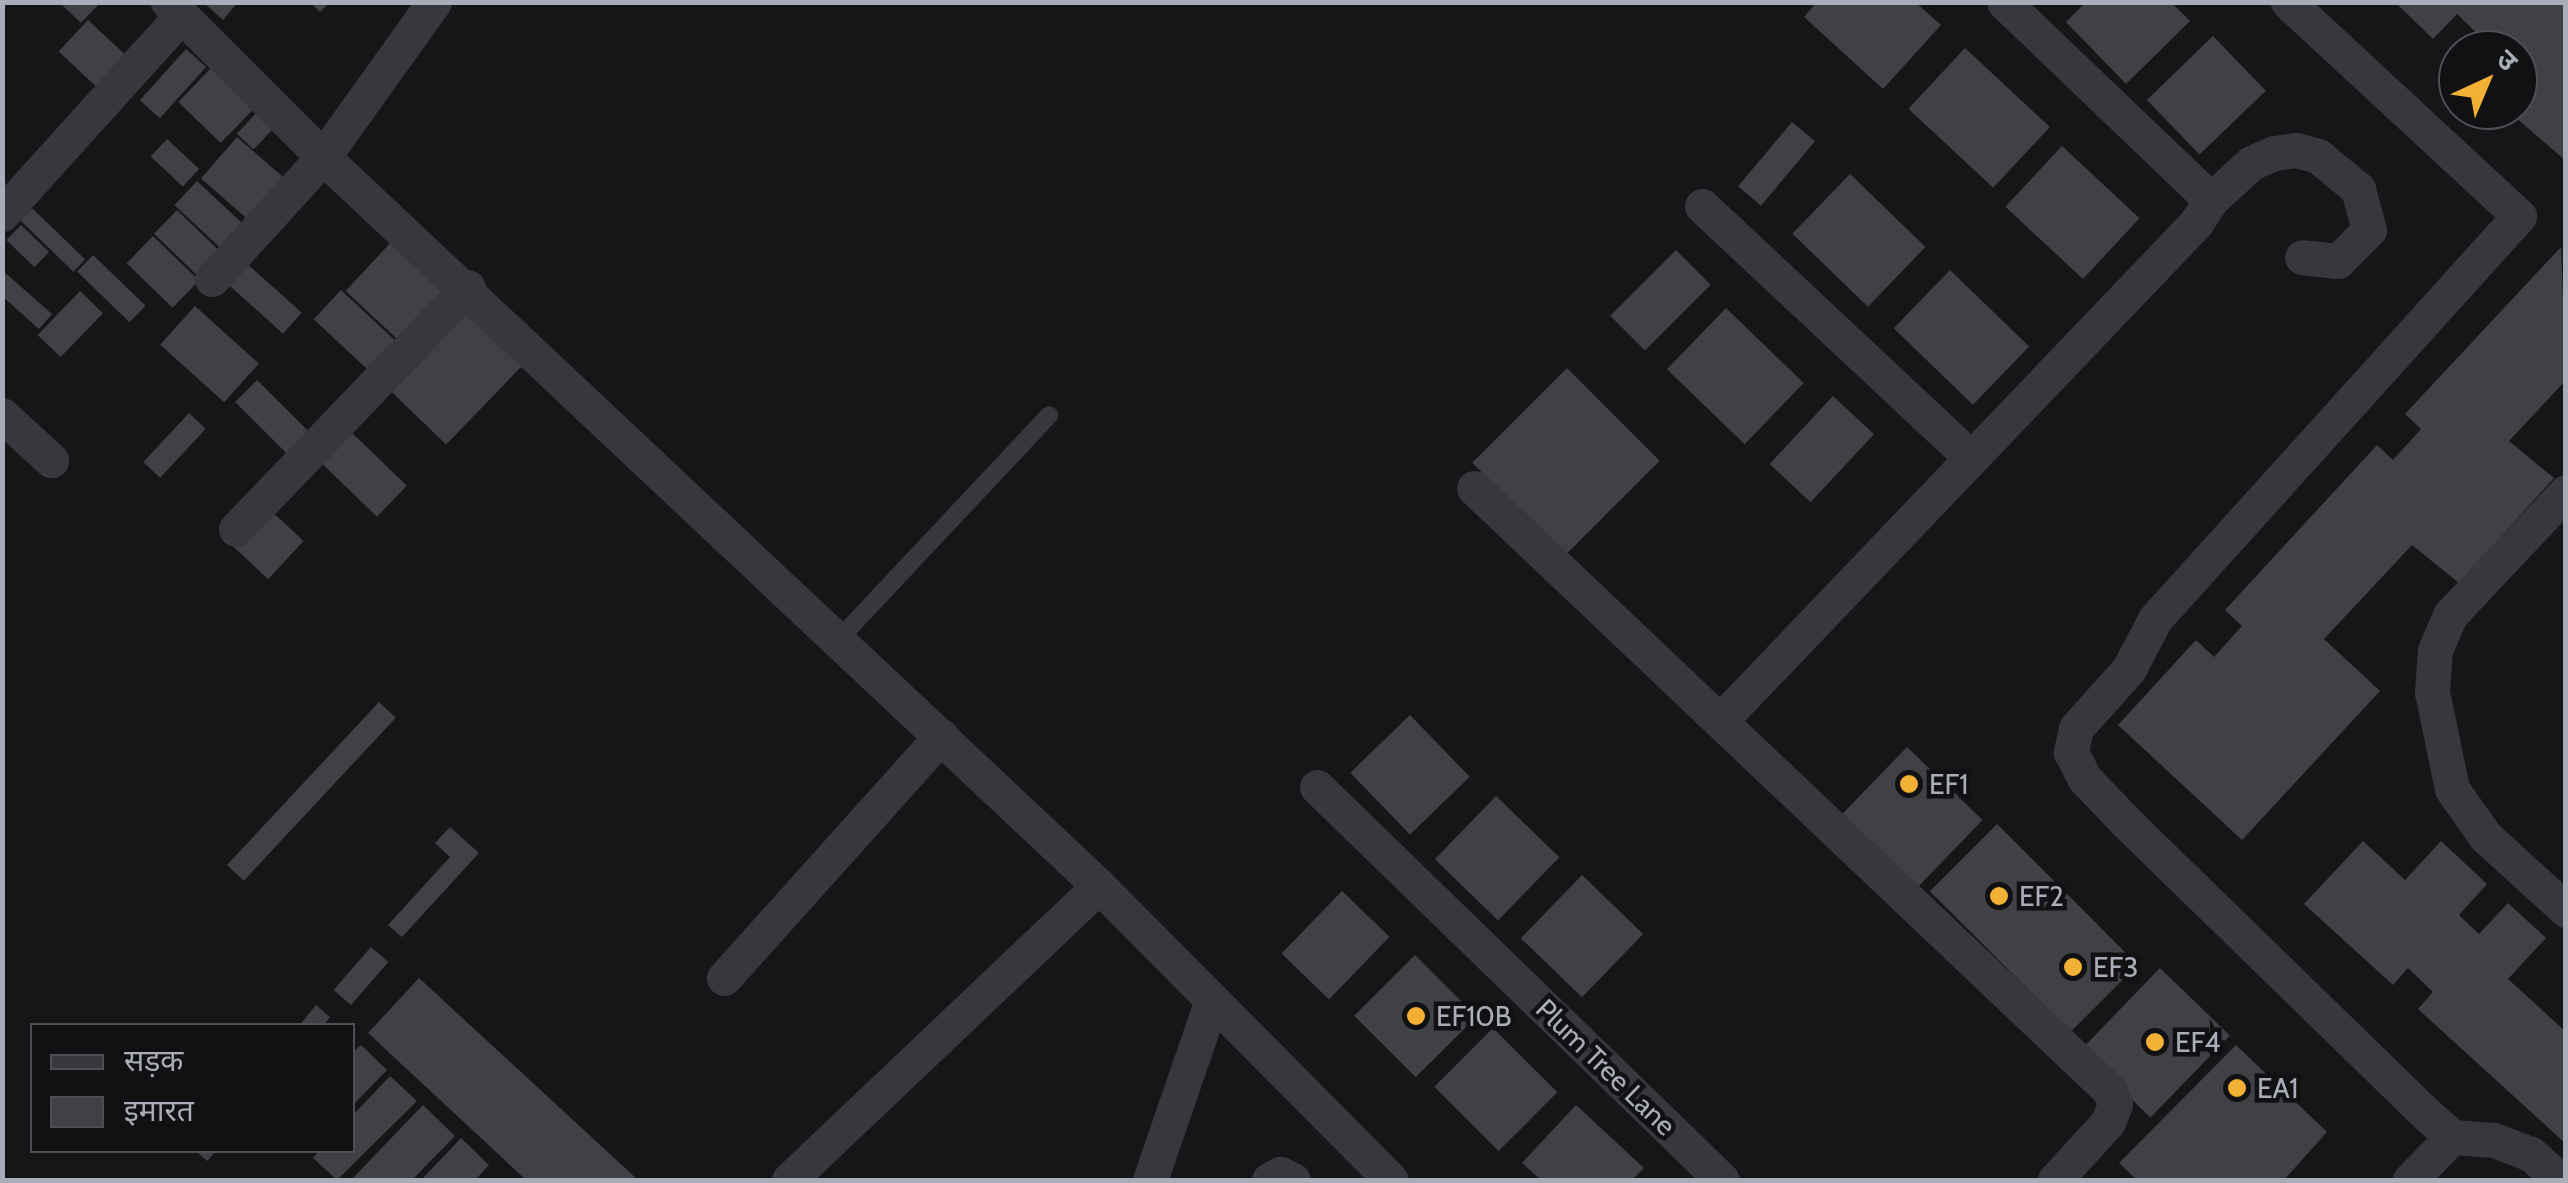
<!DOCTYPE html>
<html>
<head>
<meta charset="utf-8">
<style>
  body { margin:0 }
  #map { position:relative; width:2568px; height:1183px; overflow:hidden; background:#161618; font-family:Cabin,"Noto Sans Devanagari",sans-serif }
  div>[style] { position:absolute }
  .building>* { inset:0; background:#404145; transform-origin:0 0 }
  .lane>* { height:18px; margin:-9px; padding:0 9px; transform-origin:9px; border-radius:9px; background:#37383d }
  .street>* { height:35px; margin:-17.5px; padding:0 17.5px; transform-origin:17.5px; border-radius:17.5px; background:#37383d }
  .dots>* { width:28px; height:28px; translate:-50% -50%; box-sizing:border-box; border:5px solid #111113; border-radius:50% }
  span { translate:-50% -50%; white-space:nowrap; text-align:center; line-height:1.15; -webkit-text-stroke:9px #111113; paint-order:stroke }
  .poi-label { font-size:28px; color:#a8adb8 }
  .left { translate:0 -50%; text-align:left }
  .street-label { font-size:28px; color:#a8adb8 }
  .frame { position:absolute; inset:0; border:5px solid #a8adb8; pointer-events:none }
  .legend { position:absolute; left:30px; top:1023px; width:325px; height:130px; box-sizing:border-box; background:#111113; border:2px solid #4d4f55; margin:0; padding:12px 18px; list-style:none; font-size:30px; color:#a8adb8 }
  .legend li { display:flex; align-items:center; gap:20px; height:50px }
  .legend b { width:50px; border:2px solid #4d4f55 }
  .north { position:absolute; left:2438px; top:30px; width:100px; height:100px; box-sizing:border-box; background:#111113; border:2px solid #4d4f55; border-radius:50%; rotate:44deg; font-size:28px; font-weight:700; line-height:40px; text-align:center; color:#a8adb8 }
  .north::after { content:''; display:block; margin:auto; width:35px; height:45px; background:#f2b134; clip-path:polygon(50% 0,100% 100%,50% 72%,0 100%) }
</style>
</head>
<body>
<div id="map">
  <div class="building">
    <div style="clip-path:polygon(59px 2px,101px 2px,81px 23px)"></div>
    <div style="clip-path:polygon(203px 2px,238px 2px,223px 20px)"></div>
    <div style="clip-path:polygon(310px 2px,330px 2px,320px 12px)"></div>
    <div style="clip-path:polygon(1817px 2px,1915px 2px,1941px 25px,1883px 89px,1804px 17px)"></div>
    <div style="clip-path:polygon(2086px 2px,2171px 2px,2190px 21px,2126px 84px,2066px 22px)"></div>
    <div style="clip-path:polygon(2395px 2px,2566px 2px,2566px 161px,2507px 110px,2518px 110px,2518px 50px,2481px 50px,2487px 43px,2457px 14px,2433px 39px)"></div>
    <div style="left:88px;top:20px;width:52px;height:43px;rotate:43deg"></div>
    <div style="left:2213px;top:36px;width:76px;height:92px;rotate:46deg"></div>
    <div style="left:1965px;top:48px;width:116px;height:83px;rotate:43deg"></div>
    <div style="left:186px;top:49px;width:27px;height:69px;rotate:42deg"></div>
    <div style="left:213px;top:66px;width:59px;height:50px;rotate:44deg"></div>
    <div style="left:260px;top:109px;width:23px;height:34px;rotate:43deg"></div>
    <div style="left:1792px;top:122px;width:30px;height:84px;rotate:40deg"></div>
    <div style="left:237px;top:137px;width:69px;height:55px;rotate:41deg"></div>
    <div style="left:167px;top:139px;width:44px;height:24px;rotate:43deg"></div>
    <div style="left:2062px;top:146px;width:106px;height:83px;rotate:43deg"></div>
    <div style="left:1850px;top:174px;width:105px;height:83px;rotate:44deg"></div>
    <div style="left:197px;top:181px;width:70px;height:33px;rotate:43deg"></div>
    <div style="left:32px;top:208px;width:74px;height:17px;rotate:44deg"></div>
    <div style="left:177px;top:210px;width:64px;height:33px;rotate:44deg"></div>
    <div style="left:21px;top:225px;width:39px;height:21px;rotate:44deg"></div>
    <div style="left:153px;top:236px;width:64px;height:38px;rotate:44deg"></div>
    <div style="left:394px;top:239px;width:79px;height:71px;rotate:43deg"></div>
    <div style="clip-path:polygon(2561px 247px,2566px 380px,2509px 441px,2554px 478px,2459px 583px,2412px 545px,2324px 639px,2380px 691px,2242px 840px,2118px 725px,2196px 640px,2214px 657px,2242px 626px,2225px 610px,2377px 445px,2393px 460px,2421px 429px,2405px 414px)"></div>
    <div style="left:1676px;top:250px;width:49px;height:93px;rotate:45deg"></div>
    <div style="left:93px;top:255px;width:73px;height:23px;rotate:44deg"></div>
    <div style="left:243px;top:260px;width:79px;height:28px;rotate:42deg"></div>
    <div style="clip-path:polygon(2px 270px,52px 314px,39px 329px,2px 296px)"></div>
    <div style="left:1950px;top:270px;width:110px;height:81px;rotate:44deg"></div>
    <div style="left:341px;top:290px;width:82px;height:40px;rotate:43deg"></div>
    <div style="left:80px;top:291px;width:32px;height:61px;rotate:44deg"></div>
    <div style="left:467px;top:302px;width:84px;height:117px;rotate:44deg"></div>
    <div style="left:195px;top:306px;width:86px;height:52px;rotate:42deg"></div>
    <div style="left:1726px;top:308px;width:108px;height:85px;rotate:44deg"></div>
    <div style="left:1567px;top:368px;width:131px;height:134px;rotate:45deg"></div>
    <div style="left:257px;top:380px;width:74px;height:31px;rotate:45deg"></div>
    <div style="left:1833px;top:396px;width:56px;height:93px;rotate:43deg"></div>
    <div style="left:189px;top:413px;width:23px;height:67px;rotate:43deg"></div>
    <div style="left:345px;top:426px;width:86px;height:43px;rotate:44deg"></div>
    <div style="left:267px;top:507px;width:50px;height:52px;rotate:43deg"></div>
    <div style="left:379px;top:702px;width:23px;height:223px;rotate:43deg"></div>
    <div style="left:1410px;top:715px;width:86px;height:83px;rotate:46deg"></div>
    <div style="left:1907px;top:747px;width:105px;height:98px;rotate:44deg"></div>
    <div style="left:1496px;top:796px;width:88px;height:88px;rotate:44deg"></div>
    <div style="left:1997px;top:824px;width:199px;height:95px;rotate:45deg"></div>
    <div style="clip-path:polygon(450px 827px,479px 853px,402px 937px,388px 925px,450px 857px,435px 843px)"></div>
    <div style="clip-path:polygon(2363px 841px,2405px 880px,2441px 841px,2487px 884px,2459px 915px,2479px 934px,2508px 903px,2546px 938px,2508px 979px,2566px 1032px,2566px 1144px,2418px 1009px,2433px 992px,2408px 968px,2393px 985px,2304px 904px)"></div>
    <div style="left:1582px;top:875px;width:85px;height:88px;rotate:44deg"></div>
    <div style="left:1342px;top:891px;width:66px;height:87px;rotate:44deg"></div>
    <div style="left:371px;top:947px;width:23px;height:57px;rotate:41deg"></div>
    <div style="left:1415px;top:955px;width:87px;height:86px;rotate:45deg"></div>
    <div style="left:2160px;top:968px;width:97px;height:114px;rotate:44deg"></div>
    <div style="clip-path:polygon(419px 978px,638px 1180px,526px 1180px,368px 1033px)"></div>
    <div style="clip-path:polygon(316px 1005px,330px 1017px,323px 1026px,299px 1026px)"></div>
    <div style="left:1493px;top:1028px;width:91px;height:83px;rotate:45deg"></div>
    <div style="clip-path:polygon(361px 1045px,387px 1070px,352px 1106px,352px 1053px)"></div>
    <div style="clip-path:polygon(2236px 1045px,2327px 1132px,2284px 1180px,2137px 1180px,2119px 1163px)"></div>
    <div style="clip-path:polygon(390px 1076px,417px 1101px,337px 1180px,313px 1158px,320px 1150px,352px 1150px,352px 1116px)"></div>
    <div style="clip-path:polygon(423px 1105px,455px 1136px,412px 1180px,351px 1180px)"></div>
    <div style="clip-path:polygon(1576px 1105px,1644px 1168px,1632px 1180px,1541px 1180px,1522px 1163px)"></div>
    <div style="clip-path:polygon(461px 1138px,489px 1165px,475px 1180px,421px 1180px)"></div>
    <div style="clip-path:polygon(195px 1150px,217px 1150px,207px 1161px)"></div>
  </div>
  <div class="lane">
    <div style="left:839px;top:639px;width:307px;rotate:-46.8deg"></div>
  </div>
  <div class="street">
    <div style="left:168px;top:2px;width:219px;rotate:45deg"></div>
    <div style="left:323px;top:157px;width:1065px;rotate:43.21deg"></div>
    <div style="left:1099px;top:886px;width:414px;rotate:45.2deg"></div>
    <div style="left:2288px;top:2px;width:315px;rotate:42.8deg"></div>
    <div style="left:2519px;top:216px;width:543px;rotate:132.09deg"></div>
    <div style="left:2155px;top:619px;width:56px;rotate:117.5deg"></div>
    <div style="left:2129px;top:669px;width:79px;rotate:131.9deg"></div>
    <div style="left:2076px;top:728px;width:25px;rotate:102deg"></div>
    <div style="left:2071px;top:752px;width:30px;rotate:63deg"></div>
    <div style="left:2085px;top:779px;width:61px;rotate:46.3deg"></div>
    <div style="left:2127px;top:823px;width:413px;rotate:44.2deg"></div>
    <div style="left:2423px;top:1111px;width:39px;rotate:42deg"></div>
    <div style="left:2452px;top:1137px;width:42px;rotate:4.1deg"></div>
    <div style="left:2494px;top:1140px;width:40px;rotate:21deg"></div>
    <div style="left:2531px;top:1154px;width:39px;rotate:42deg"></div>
    <div style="left:2211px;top:200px;width:54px;rotate:-42.8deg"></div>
    <div style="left:2251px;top:163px;width:25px;rotate:-23deg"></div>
    <div style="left:2274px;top:153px;width:22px;rotate:-8deg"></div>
    <div style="left:2296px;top:150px;width:23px;rotate:15deg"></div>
    <div style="left:2318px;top:156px;width:52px;rotate:39.5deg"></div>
    <div style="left:2358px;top:189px;width:42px;rotate:75deg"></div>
    <div style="left:2369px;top:230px;width:44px;rotate:135deg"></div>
    <div style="left:2338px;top:261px;width:36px;rotate:-174deg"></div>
    <div style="left:1702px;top:206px;width:367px;rotate:43.1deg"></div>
    <div style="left:2px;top:214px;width:267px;rotate:-47.9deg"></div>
    <div style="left:212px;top:279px;width:165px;rotate:-47.7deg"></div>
    <div style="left:323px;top:157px;width:191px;rotate:-54.4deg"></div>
    <div style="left:2px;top:415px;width:67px;rotate:42.6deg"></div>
    <div style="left:1474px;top:488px;width:876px;rotate:43.47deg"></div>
    <div style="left:2110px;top:1091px;width:14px;rotate:69deg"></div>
    <div style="left:2115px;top:1104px;width:19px;rotate:111deg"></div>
    <div style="left:2108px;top:1122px;width:79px;rotate:132.4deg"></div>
    <div style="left:2566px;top:492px;width:169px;rotate:133.3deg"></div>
    <div style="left:2450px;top:615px;width:38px;rotate:113deg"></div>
    <div style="left:2435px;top:650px;width:42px;rotate:94.1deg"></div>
    <div style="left:2432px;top:692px;width:99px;rotate:78.3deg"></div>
    <div style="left:2452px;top:789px;width:57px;rotate:54.9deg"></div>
    <div style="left:2485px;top:836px;width:110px;rotate:42.4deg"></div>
    <div style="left:236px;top:529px;width:335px;rotate:-46.2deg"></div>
    <div style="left:1720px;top:721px;width:689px;rotate:-46.29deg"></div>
    <div style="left:2196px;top:223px;width:27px;rotate:-57deg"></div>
    <div style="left:2211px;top:200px;width:286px;rotate:-136.3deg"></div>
    <div style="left:1317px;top:787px;width:564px;rotate:44.14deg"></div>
    <div style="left:724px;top:978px;width:325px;rotate:-48.1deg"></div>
    <div style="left:789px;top:1180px;width:427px;rotate:-43.5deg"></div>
    <div style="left:1150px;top:1180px;width:190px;rotate:-71deg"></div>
    <div style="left:1269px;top:1180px;width:13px;rotate:-29deg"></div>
    <div style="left:1280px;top:1174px;width:14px;rotate:25deg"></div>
    <div style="left:2410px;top:1180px;width:60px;rotate:-45.7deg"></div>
  </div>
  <div class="dots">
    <div style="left:1909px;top:784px;background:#f2b134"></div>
    <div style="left:1999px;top:896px;background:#f2b134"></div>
    <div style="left:2073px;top:967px;background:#f2b134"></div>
    <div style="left:1416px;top:1016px;background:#f2b134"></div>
    <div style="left:2155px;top:1042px;background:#f2b134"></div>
    <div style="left:2237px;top:1088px;background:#f2b134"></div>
  </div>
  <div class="poi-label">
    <span class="left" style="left:1929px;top:784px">EF1</span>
    <span class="left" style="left:2019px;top:896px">EF2</span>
    <span class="left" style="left:2093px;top:967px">EF3</span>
    <span class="left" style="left:1436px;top:1016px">EF10B</span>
    <span class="left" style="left:2175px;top:1042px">EF4</span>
    <span class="left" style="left:2257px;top:1088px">EA1</span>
  </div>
  <div class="street-label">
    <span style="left:1606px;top:1067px;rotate:44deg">Plum Tree Lane</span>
  </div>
  <div class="frame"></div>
  <ul class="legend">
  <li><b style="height:12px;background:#37383d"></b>सड़क</li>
  <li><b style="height:28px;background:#404145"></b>इमारत</li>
  </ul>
  <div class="north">उ</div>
</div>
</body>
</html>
